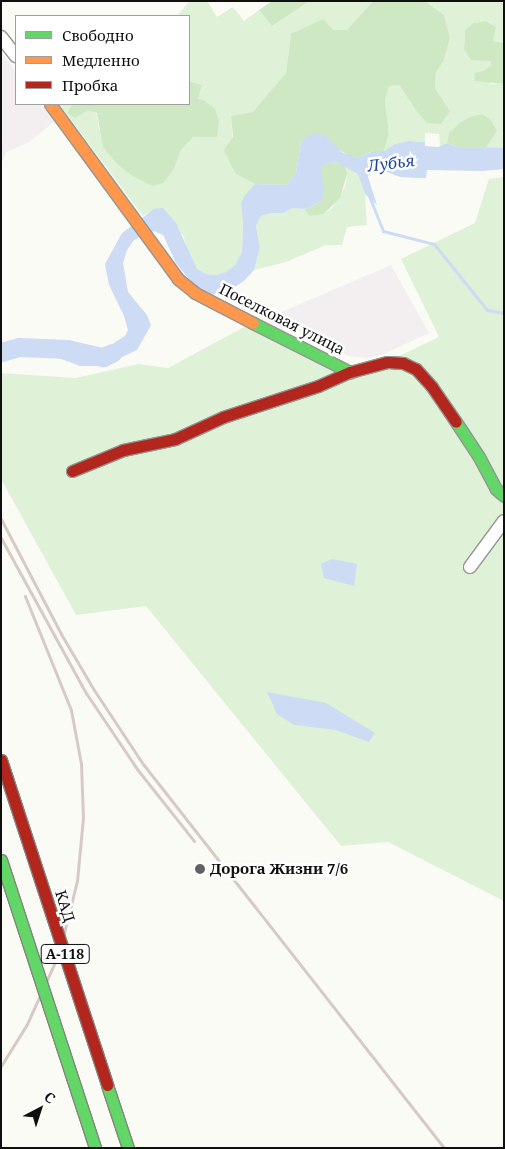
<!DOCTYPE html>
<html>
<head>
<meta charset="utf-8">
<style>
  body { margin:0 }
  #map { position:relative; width:505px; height:1149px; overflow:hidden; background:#fbfbf5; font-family:"Noto Serif",serif }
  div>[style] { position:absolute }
  .industrial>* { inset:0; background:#f3eef0 }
  .green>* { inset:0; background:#dff1d6 }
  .forest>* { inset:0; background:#cee8c4 }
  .water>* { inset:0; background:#cddcf4 }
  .stream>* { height:3px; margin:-1.5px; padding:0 1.5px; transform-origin:1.5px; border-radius:1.5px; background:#cddcf4 }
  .river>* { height:19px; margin:-9.5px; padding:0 9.5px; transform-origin:9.5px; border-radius:9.5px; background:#cddcf4 }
  .roads { filter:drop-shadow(1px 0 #959593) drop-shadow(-1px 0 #959593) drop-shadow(0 1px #959593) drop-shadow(0 -1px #959593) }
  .street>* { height:12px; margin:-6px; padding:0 6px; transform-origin:6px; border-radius:6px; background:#fefefe }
  .fast>* { height:11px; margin:-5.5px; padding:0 5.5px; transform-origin:5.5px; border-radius:5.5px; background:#63d668 }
  .slow>* { height:11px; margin:-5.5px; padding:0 5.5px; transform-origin:5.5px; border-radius:5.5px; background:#ff974d }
  .jam>* { height:11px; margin:-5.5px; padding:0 5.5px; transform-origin:5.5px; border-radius:5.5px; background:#b3261e }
  .rail>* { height:3px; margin:-1.5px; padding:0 1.5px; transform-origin:1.5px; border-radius:1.5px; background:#d7cac6 }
  .bridges { filter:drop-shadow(1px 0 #838380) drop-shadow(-1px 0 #838380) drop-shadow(0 1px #838380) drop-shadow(0 -1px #838380) }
  .fast-bridge>* { height:11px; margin:-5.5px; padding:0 5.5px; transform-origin:5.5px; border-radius:5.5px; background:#63d668 }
  .jam-bridge>* { height:11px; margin:-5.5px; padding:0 5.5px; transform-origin:5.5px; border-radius:5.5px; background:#b3261e }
  .dots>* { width:14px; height:14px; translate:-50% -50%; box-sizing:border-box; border:2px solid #fff; border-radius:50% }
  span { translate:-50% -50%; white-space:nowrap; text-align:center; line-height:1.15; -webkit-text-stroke:5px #fff; paint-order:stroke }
  .shield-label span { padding:1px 4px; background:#fff; border:1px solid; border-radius:4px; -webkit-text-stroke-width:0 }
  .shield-label { font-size:14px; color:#0f0f0f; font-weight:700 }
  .street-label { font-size:15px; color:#0f0f0f }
  .poi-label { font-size:15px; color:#0f0f0f; font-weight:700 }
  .left { translate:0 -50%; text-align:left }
  .water-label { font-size:16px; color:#1c469d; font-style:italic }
  .frame { position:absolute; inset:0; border:2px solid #0f0f0f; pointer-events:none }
  .legend { position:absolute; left:15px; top:15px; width:175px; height:90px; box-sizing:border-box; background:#fff; border:1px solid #9f9f9f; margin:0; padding:6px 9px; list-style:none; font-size:15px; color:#0f0f0f }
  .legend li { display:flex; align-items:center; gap:10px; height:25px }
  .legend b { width:25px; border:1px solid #9f9f9f }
  .north { position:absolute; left:15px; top:1084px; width:50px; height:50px; -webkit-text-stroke:4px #fff; paint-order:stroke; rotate:40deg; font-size:14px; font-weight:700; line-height:20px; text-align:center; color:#0f0f0f }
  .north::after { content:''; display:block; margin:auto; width:18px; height:22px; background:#0f0f0f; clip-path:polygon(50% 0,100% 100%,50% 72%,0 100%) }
</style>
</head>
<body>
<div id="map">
  <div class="industrial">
    <div style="clip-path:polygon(1px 52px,16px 72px,16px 104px,41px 104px,55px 121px,28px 143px,6px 152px,1px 164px)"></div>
    <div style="clip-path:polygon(391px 265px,429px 333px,384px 354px,367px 358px,349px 356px,272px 316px)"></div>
  </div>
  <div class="green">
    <div style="clip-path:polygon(190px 1px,207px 1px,217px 17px,233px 7px,244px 21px,259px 10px,272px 26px,310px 1px,373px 1px,347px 30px,291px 34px,286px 73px,253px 113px,231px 116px,235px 172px,255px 184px,244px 196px,241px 203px,243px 223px,242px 252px,235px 265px,226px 272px,216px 275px,205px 274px,197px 269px,191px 259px,183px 235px,147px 213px,143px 216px,59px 104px,72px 104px,67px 113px,88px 109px,97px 114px,99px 129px,174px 169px,181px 150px,193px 136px,217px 137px,198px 99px,202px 85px,189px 81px,189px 16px,177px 16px)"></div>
    <div style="clip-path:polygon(425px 1px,504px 1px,504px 43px,492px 41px,496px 27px,486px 21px,473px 23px,465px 30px,464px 48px,471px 60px,490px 60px,491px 65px,483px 71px,491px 84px,504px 84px,504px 148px,486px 148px,497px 131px,449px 133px,447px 143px,440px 146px,439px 134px,425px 133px,425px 142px,408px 141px,395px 144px,384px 151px,389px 134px,385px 100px,389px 86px,399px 85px,415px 109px,450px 111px,435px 88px,436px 71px,444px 60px,450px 38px,444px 15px)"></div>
    <div style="clip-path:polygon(345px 166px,358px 174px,365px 194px,367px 225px,347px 227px,342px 245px,326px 245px,286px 262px,254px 270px,260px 248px,256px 226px,261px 216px,272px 213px,283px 213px,293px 208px,304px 209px,309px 216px,324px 214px,333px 207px,345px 187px,347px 174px)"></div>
    <div style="clip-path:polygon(504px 177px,504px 901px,388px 842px,341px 846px,146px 606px,76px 615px,1px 479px,1px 373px,76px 378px,138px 364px,168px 368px,246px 326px,351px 379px,439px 337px,401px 259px,475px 223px,489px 179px)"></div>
  </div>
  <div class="forest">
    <div style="clip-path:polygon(272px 1px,310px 1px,272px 26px,259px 10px)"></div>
    <div style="clip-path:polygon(373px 1px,425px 1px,444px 15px,450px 38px,444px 60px,436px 72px,435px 88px,450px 111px,441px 124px,427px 123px,415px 109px,399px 85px,389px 86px,385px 100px,389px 134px,384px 151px,373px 151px,359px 158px,349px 156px,334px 146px,326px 136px,301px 142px,296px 173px,287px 185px,255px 184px,235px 173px,224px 150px,233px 137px,231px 116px,253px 112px,286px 73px,291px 34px,323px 19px,333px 30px,347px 30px)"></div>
    <div style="clip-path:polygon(486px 21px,496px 27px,493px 41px,504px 43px,504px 84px,475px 81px,474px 73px,483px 71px,491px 65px,490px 61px,471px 60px,464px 49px,465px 30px,473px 23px)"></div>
    <div style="clip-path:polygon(189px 81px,202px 85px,198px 99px,203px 100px,215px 109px,219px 122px,217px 137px,193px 137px,181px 150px,174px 169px,163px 183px,153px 186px,131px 175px,117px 164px,103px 147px,97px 113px,88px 110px,75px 118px,67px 113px,72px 104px,189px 104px)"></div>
    <div style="clip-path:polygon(482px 114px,490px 119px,497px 131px,486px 148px,457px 147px,447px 143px,449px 133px,460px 123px,470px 117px)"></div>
    <div style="clip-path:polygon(335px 162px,345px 166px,347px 174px,340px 198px,324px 214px,309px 216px,304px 209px,321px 202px,321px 169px,323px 164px)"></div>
  </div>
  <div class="water">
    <div style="clip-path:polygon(315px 133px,326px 136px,343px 153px,359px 158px,373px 151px,384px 151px,395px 144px,408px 141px,425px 142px,425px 146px,438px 147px,447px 143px,457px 147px,504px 148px,504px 169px,483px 171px,427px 170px,426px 178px,417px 178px,400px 177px,376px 168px,370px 170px,368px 177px,377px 205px,365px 194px,358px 174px,336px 162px,324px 164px,321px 169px,324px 192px,321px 202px,304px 209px,293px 208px,283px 213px,272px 213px,261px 216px,256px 226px,260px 248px,254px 270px,245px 280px,228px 292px,209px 295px,198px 290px,176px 263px,163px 235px,154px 231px,134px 240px,127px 250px,123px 263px,128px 292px,147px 315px,151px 325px,137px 350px,103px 366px,80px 366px,53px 356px,24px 353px,1px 359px,1px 343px,46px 341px,84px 354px,100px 352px,125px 336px,128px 330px,124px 316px,109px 285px,105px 264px,122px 233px,154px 209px,163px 208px,176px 223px,197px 269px,206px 274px,216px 275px,226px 272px,235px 265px,242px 252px,243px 223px,241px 203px,244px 196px,255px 184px,287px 185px,296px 173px,301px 142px,307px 136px)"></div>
    <div style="clip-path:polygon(332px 559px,357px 564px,354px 586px,324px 578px,321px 564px)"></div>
    <div style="clip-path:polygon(267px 692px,326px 703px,375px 733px,369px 742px,336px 730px,294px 725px,277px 714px)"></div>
  </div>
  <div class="stream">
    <div style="left:369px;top:196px;width:38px;rotate:68deg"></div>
    <div style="left:383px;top:231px;width:53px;rotate:14.3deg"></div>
    <div style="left:434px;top:244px;width:85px;rotate:51.2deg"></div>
    <div style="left:487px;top:310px;width:17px;rotate:10deg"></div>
  </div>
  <div class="river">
    <div style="left:1px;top:352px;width:19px;rotate:-16deg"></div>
    <div style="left:19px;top:347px;width:48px;rotate:2.4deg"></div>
    <div style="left:67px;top:349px;width:37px;rotate:13deg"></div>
    <div style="left:103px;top:357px;width:10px;rotate:-24deg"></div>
  </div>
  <div class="roads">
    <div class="street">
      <div style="left:1px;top:37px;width:24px;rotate:52deg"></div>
      <div style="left:470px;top:567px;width:57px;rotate:-53.5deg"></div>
    </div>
    <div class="fast">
      <div style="left:253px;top:323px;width:109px;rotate:26.8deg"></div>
      <div style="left:456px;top:422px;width:42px;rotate:56.7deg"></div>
      <div style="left:479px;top:457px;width:36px;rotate:62deg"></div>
      <div style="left:496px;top:489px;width:11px;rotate:41deg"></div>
    </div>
    <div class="slow">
      <div style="left:50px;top:104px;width:217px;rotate:53.8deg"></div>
      <div style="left:178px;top:279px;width:22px;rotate:39deg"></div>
      <div style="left:195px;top:293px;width:65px;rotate:27.3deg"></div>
    </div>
    <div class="jam">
      <div style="left:72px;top:471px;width:55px;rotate:-22.4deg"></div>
      <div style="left:123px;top:450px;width:53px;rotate:-11.9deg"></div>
      <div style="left:175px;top:439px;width:53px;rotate:-24.6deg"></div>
      <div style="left:223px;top:417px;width:100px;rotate:-18.1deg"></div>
      <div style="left:318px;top:386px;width:35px;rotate:-24deg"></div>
      <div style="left:350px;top:372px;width:39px;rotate:-15deg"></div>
      <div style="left:388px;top:362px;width:15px;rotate:4deg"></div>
      <div style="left:403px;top:363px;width:14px;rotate:25deg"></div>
      <div style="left:416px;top:369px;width:24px;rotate:48deg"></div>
      <div style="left:432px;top:387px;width:42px;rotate:55.6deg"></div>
    </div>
  </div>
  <div class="rail">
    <div style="left:1px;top:519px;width:130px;rotate:62.4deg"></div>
    <div style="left:61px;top:634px;width:65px;rotate:59.5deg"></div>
    <div style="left:94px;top:690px;width:89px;rotate:56.5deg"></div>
    <div style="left:143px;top:764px;width:488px;rotate:51.9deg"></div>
    <div style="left:1px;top:538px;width:177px;rotate:61.3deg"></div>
    <div style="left:86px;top:693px;width:92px;rotate:56.1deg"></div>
    <div style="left:137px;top:769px;width:92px;rotate:51.6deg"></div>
    <div style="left:1px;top:1066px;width:49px;rotate:-58.2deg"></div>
    <div style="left:27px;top:1024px;width:78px;rotate:-65.7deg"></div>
    <div style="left:59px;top:953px;width:74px;rotate:-76deg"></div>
    <div style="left:77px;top:881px;width:63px;rotate:-84.6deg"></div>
    <div style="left:83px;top:818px;width:54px;rotate:-92.1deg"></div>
    <div style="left:81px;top:764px;width:55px;rotate:-100.5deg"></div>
    <div style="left:71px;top:710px;width:123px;rotate:-112deg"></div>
  </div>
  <div class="bridges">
    <div class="fast-bridge">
      <div style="left:1px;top:860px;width:303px;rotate:71.9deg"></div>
      <div style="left:107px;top:1085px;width:66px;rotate:71.6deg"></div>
    </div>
    <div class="jam-bridge">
      <div style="left:1px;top:760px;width:342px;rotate:71.9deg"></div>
    </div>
  </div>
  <div class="dots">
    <div style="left:200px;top:869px;background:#626260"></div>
  </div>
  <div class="shield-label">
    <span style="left:65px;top:954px">А-118</span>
  </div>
  <div class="street-label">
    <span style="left:282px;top:319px;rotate:27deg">Поселковая улица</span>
    <span style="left:65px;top:906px;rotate:72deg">КАД</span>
  </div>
  <div class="poi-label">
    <span class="left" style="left:210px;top:869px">Дорога Жизни 7/6</span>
  </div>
  <div class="water-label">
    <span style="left:391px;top:163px;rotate:-7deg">Лубья</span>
  </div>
  <div class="frame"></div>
  <ul class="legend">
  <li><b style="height:6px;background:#63d668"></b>Свободно</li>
  <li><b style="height:6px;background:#ff974d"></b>Медленно</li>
  <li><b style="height:6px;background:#b3261e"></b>Пробка</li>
  </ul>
  <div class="north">С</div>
</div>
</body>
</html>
